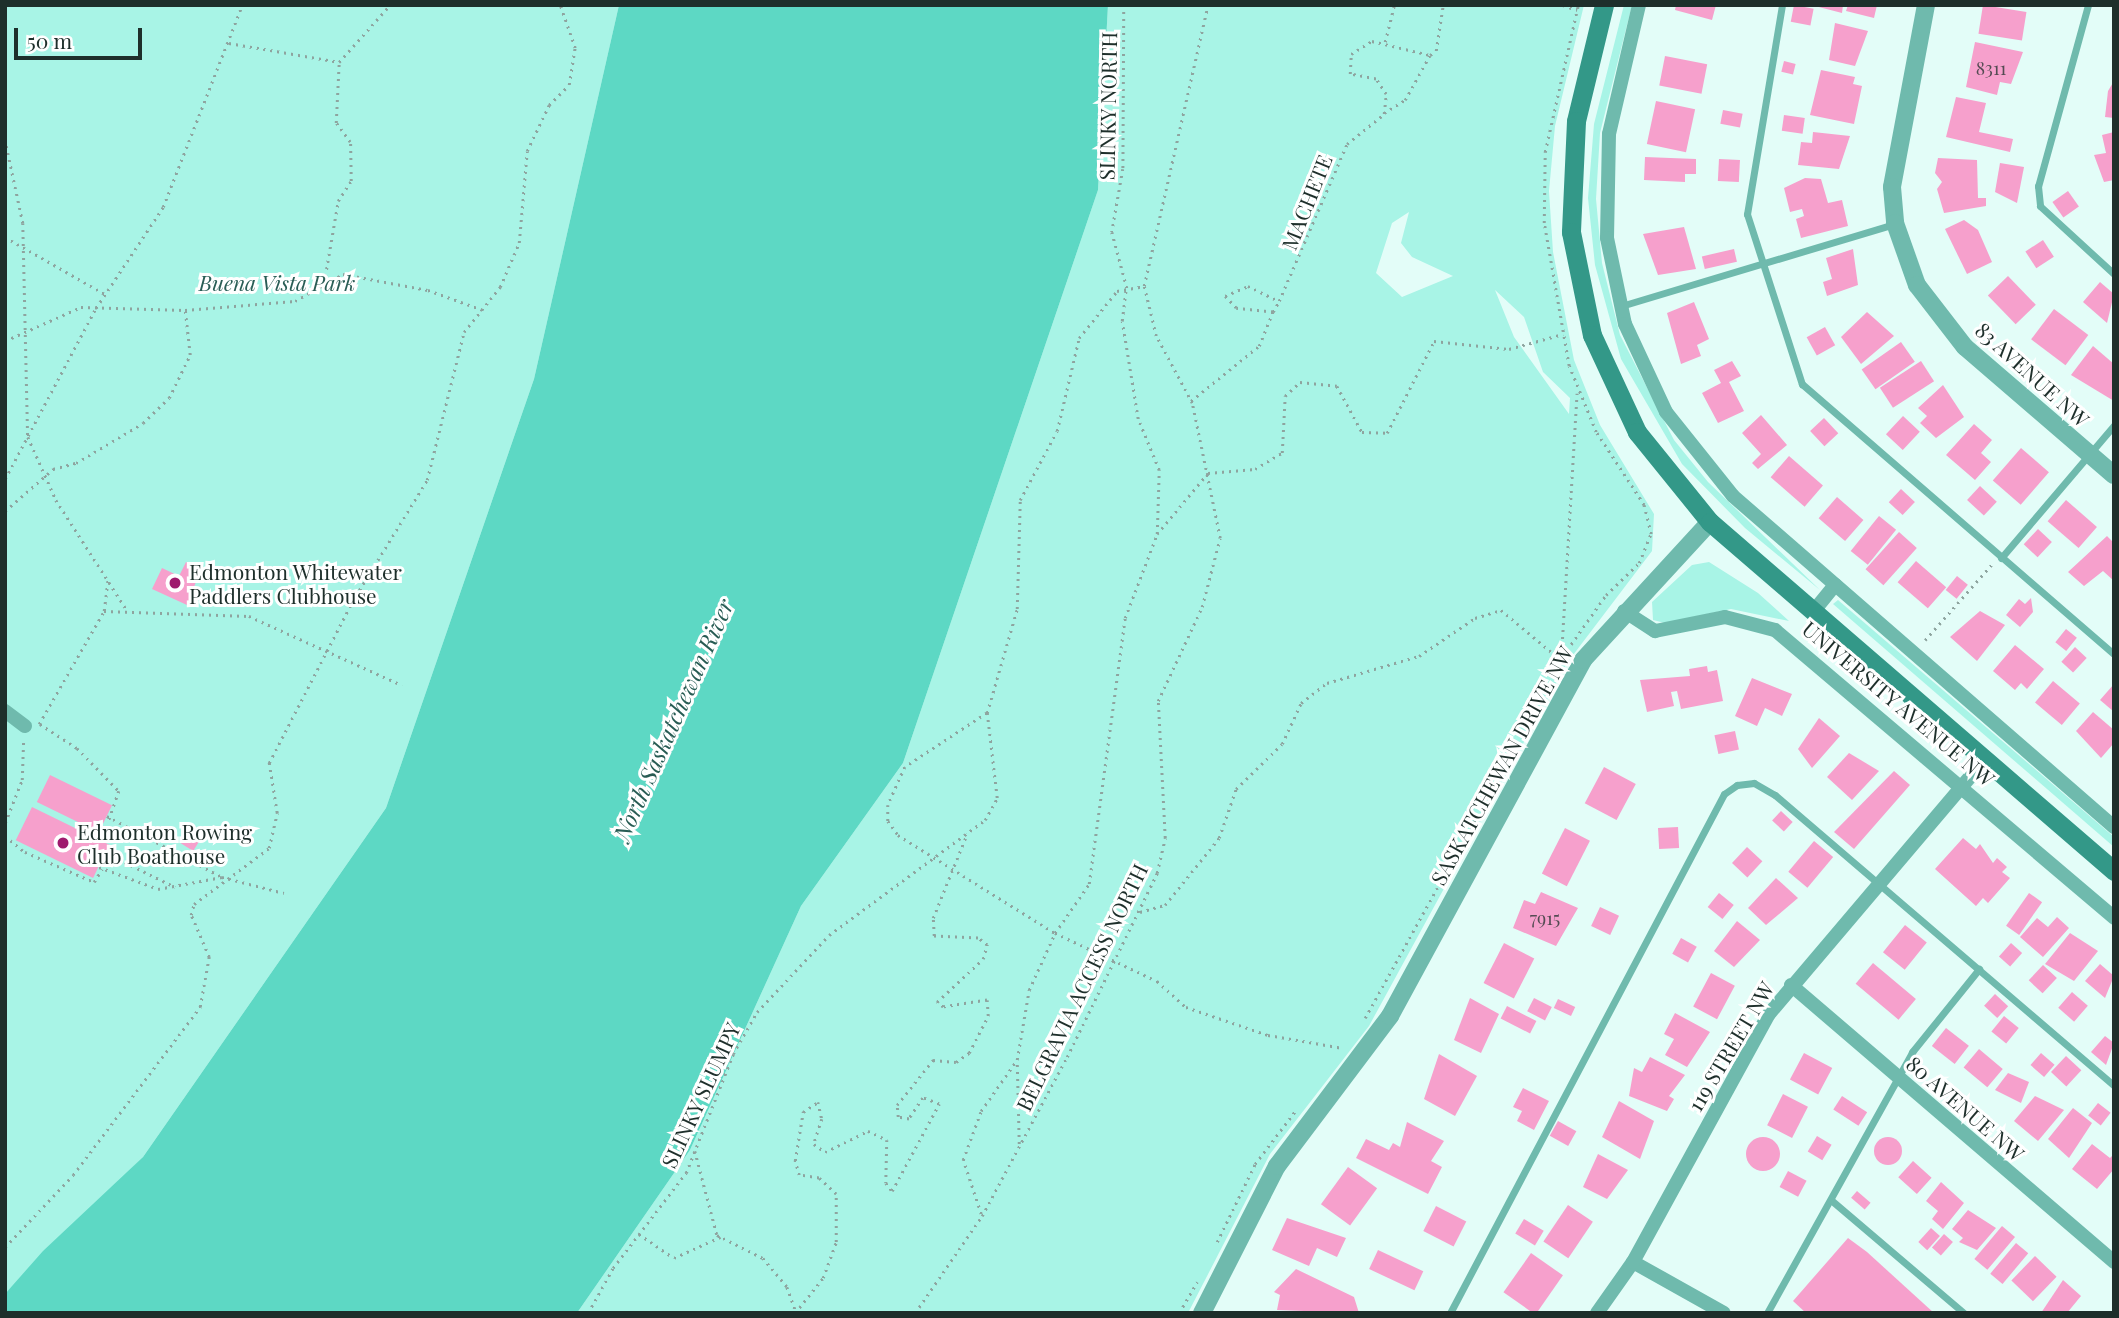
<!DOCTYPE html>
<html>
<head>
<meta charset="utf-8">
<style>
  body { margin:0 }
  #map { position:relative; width:2119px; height:1318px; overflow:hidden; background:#e3fdf8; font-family:"Playfair Display",serif }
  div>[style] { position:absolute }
  .green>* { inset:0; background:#a8f4e6 }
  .water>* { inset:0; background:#5dd8c4 }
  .building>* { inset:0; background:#f6a0cc; transform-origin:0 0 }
  .round { border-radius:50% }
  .path>* { height:2.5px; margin-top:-1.25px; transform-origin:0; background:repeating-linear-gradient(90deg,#8ea49f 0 2px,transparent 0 7px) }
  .service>* { height:7px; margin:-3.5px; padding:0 3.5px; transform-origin:3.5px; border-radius:3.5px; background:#6fbaad }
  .minor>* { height:14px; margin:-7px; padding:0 7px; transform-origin:7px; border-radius:7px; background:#6fbaad }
  .tertiary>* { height:18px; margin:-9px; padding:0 9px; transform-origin:9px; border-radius:9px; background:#6fbaad }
  .secondary>* { height:19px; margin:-9.5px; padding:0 9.5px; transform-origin:9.5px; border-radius:9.5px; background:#339888 }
  .dots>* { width:19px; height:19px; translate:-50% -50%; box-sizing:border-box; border:4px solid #fff; border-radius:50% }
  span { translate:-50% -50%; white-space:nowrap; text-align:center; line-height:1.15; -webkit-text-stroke:6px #fff; paint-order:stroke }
  .number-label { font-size:18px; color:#544b53 }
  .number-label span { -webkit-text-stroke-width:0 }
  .street-label { font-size:21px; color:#1e2f2b }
  .park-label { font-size:21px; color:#295d55; font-style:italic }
  .poi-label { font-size:21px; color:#1e2f2b }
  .left { translate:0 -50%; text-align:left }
  .water-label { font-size:23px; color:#285c54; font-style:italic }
  .frame { position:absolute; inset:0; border:7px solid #1e2f2b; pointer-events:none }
  .scale { position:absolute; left:14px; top:28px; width:128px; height:32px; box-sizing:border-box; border:4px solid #1e2f2b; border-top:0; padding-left:9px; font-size:21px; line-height:24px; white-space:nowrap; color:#1e2f2b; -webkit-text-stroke:5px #fff; paint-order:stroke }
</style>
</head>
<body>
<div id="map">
  <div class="green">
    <div style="clip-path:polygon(5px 5px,619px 5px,534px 379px,386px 808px,143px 1157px,5px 1294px)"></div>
    <div style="clip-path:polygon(evenodd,1108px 5px,1584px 5px,1555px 126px,1549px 191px,1553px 252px,1574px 360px,1600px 425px,1654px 514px,1652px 551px,1567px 663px,1369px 1026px,1270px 1154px,1188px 1313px,577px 1313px,690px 1150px,801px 906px,903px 763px,1098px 190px,1108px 5px,1409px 212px,1401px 243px,1412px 257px,1453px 276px,1402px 297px,1376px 273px,1392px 223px,1409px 212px,1108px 5px,1495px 290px,1524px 317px,1543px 372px,1570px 398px,1569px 414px,1514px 337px,1495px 290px)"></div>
    <div style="clip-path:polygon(1624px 5px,1632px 5px,1600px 133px,1596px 199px,1602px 263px,1620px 335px,1674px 440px,1708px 482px,1820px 590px,1745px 528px,1682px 464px,1621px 359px,1595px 265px,1588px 198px,1594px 124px)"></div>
    <div style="clip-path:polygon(1709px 562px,1758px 593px,1789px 621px,1731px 609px,1665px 623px,1653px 620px,1652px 602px,1692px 565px)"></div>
    <div style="clip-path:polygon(1838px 600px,2114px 837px,2114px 847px,1833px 604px)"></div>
  </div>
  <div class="water">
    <div style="clip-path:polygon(619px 5px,1108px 5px,1098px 190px,903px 763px,801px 906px,690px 1150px,577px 1313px,5px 1313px,5px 1294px,43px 1251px,143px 1157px,386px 808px,534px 379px)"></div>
  </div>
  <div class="building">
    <div style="clip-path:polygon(1676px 5px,1716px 5px,1712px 20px,1675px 10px)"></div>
    <div style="left:1794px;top:5px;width:20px;height:17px;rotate:11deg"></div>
    <div style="clip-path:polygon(1811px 5px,1843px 5px,1842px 13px)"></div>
    <div style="clip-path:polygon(1848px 5px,1877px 5px,1874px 18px,1846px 11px)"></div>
    <div style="left:1983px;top:5px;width:44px;height:29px;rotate:9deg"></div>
    <div style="clip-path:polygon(1835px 23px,1868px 31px,1855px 66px,1829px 60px)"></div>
    <div style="clip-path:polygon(1975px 42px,2023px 52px,2011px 84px,2000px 82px,1997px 95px,1966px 87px)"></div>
    <div style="left:1665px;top:56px;width:43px;height:30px;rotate:11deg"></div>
    <div style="left:1784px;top:61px;width:12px;height:11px;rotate:14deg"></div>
    <div style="clip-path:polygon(1821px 70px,1855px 77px,1853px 84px,1862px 86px,1854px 124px,1810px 115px)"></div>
    <div style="clip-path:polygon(2114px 81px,2114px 118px,2105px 117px,2108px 91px)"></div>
    <div style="clip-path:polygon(1956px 97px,1986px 103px,1979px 132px,2013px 139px,2010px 152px,1946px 137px)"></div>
    <div style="left:1656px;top:101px;width:40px;height:44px;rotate:12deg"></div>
    <div style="left:1723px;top:110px;width:20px;height:14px;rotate:11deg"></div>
    <div style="left:1784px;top:115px;width:21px;height:16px;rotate:8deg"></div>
    <div style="clip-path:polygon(1813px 132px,1850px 136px,1839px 169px,1798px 165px,1801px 142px,1812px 143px)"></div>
    <div style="clip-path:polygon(2114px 132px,2114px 180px,2104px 182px,2094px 155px,2106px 153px,2102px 135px)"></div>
    <div style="clip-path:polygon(1645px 157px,1696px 159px,1696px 174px,1685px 174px,1685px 182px,1644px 180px)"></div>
    <div style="clip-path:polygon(1938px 158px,1977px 160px,1978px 198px,1986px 198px,1986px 206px,1944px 213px,1937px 189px,1942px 182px,1935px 173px)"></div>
    <div style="left:1719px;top:159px;width:21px;height:22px;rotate:3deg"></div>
    <div style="clip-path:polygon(2000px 163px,2024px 167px,2017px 203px,1995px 192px)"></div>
    <div style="clip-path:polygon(1805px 178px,1821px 179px,1828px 203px,1842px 200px,1848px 226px,1801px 238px,1796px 219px,1804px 216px,1802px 209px,1790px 212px,1784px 188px)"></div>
    <div style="left:2068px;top:191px;width:19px;height:19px;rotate:55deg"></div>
    <div style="clip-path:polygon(1964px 220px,1978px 230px,1992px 262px,1967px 274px,1945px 229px)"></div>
    <div style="clip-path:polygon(1684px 227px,1696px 269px,1658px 275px,1643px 234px)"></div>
    <div style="left:2043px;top:240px;width:20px;height:21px;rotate:57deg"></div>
    <div style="left:1734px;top:249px;width:13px;height:33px;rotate:77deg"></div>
    <div style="clip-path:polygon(1853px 249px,1858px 285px,1827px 296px,1823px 282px,1832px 279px,1826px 258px)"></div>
    <div style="left:2008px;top:276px;width:40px;height:28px;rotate:46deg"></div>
    <div style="clip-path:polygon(2100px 282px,2114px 294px,2107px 323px,2083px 302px)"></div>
    <div style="clip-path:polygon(1694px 302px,1709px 339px,1697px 345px,1701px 356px,1681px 364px,1667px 313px)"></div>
    <div style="left:2054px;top:309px;width:43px;height:38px;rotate:37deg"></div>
    <div style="clip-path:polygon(1867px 312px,1894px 336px,1861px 364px,1841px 337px)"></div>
    <div style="left:1825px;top:327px;width:21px;height:21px;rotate:61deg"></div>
    <div style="left:1901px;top:342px;width:24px;height:48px;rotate:55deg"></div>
    <div style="clip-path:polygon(2093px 346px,2114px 364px,2114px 401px,2071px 375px)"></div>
    <div style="clip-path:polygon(1732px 361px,1741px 376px,1729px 382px,1744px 411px,1718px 423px,1702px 393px,1721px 383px,1714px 370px)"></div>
    <div style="left:1921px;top:361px;width:24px;height:49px;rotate:57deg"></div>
    <div style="clip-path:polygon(1943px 385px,1964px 417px,1936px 438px,1920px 423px,1927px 416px,1918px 408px)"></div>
    <div style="clip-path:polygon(1761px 415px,1787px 445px,1758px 469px,1752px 463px,1761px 454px,1742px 433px)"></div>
    <div style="left:1903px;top:416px;width:23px;height:25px;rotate:43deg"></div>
    <div style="left:1824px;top:418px;width:21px;height:19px;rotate:47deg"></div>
    <div style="clip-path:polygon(1974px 424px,1992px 440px,1981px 453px,1991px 462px,1975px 480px,1946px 455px)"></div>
    <div style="left:2021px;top:448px;width:37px;height:43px;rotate:41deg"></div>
    <div style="left:1789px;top:456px;width:45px;height:28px;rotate:41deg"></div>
    <div style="left:1980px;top:486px;width:23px;height:19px;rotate:43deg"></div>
    <div style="left:1901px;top:489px;width:19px;height:18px;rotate:43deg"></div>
    <div style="left:1837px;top:497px;width:35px;height:28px;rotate:41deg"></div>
    <div style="left:2066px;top:500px;width:41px;height:28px;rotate:41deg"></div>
    <div style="left:1879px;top:516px;width:22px;height:45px;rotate:39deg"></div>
    <div style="left:2038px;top:529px;width:19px;height:21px;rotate:43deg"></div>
    <div style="left:1899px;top:532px;width:24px;height:50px;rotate:42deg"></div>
    <div style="clip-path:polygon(2107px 536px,2114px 543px,2114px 581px,2103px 571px,2084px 586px,2068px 572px)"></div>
    <div style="left:1916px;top:561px;width:40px;height:28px;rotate:41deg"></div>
    <div style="clip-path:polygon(186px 562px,201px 569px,187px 605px,152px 589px,162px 568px,179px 576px)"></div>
    <div style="left:1957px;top:576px;width:14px;height:18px;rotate:39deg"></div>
    <div style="clip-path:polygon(2031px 598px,2033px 612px,2020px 627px,2006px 615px,2019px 599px,2025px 604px)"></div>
    <div style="clip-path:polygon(1980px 611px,2005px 625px,1977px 661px,1950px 637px)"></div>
    <div style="left:2066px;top:629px;width:14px;height:17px;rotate:39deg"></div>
    <div style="clip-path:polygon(2015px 645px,2044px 669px,2027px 689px,2021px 683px,2015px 690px,1993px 671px)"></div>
    <div style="left:2075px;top:647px;width:16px;height:20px;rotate:43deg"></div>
    <div style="clip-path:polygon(1707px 666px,1708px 672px,1717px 670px,1723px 701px,1681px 709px,1677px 691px,1671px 692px,1674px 706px,1647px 712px,1640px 680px,1690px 676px,1689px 669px)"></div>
    <div style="clip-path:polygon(1752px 678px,1792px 694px,1782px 716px,1765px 708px,1757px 726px,1735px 716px)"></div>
    <div style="left:2053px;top:681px;width:35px;height:28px;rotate:40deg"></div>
    <div style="clip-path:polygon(2114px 684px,2114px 710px,2113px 711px,2100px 700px)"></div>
    <div style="clip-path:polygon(2093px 712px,2114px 730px,2114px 743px,2101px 758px,2076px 731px)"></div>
    <div style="clip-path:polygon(1819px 718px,1840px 736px,1812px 768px,1798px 749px)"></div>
    <div style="left:1735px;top:731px;width:19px;height:21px;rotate:78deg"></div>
    <div style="clip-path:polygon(1849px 753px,1879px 771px,1852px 800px,1827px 777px)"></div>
    <div style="left:1604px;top:767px;width:36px;height:41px;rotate:28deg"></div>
    <div style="clip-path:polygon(1894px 771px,1910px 785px,1854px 849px,1834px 832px)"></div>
    <div style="left:50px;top:775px;width:69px;height:30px;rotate:26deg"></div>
    <div style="left:32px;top:807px;width:86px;height:37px;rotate:26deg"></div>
    <div style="left:1781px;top:811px;width:16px;height:13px;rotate:43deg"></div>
    <div style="left:191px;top:826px;width:15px;height:20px;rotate:32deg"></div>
    <div style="left:1678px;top:827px;width:21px;height:20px;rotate:87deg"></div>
    <div style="left:1565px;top:828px;width:28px;height:51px;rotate:27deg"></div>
    <div style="clip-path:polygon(1963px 838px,1976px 849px,1980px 844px,1993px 863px,1997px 858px,2007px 867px,2002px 872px,2010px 878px,1988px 903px,1983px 898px,1976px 906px,1935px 869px)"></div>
    <div style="left:1814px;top:841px;width:25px;height:40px;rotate:40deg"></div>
    <div style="left:1747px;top:847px;width:21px;height:22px;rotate:43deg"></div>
    <div style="clip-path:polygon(1776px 878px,1798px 898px,1766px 925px,1748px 908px)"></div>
    <div style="clip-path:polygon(1541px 892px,1578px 908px,1556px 946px,1513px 928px,1524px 900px,1535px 904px)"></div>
    <div style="left:1719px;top:893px;width:19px;height:18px;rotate:39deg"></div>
    <div style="left:2029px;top:893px;width:16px;height:40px;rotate:35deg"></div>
    <div style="left:1600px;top:907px;width:21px;height:21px;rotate:25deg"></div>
    <div style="clip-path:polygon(2057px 917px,2069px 928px,2043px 957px,2020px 937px,2037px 918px,2048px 927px)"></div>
    <div style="clip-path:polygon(1737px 921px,1760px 940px,1734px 967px,1714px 951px)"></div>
    <div style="left:1905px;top:925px;width:28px;height:35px;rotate:39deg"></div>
    <div style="clip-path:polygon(2070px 933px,2098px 951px,2074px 981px,2045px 964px)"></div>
    <div style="left:1681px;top:938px;width:18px;height:18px;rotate:29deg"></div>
    <div style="left:1504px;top:943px;width:34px;height:45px;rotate:27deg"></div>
    <div style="left:2011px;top:943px;width:15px;height:18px;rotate:42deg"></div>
    <div style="left:1873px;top:963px;width:56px;height:27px;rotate:40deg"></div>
    <div style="clip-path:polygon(2100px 964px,2114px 976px,2105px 998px,2085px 981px)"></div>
    <div style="left:2043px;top:965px;width:19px;height:21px;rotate:43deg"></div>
    <div style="left:1711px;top:973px;width:27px;height:38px;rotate:28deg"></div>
    <div style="left:2072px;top:992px;width:21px;height:21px;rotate:41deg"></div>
    <div style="left:1995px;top:994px;width:18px;height:16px;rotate:43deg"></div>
    <div style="clip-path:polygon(1470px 998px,1499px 1014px,1481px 1053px,1454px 1040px)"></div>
    <div style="left:1534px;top:998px;width:20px;height:15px;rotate:27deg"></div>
    <div style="left:1558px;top:999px;width:19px;height:10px;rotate:25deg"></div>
    <div style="left:1507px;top:1006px;width:33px;height:14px;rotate:27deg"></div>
    <div style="clip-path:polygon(1675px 1013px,1710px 1032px,1687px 1067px,1665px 1055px,1674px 1039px,1664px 1034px)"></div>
    <div style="left:2004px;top:1016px;width:19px;height:20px;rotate:39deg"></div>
    <div style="left:1946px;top:1028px;width:29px;height:23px;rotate:38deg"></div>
    <div style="clip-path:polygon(2105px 1036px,2114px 1043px,2106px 1065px,2091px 1052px)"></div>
    <div style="left:1979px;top:1049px;width:31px;height:24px;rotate:40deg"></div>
    <div style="left:1804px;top:1053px;width:32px;height:30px;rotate:28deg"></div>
    <div style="left:2041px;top:1053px;width:18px;height:16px;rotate:41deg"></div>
    <div style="clip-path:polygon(1439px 1054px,1477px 1076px,1455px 1116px,1424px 1099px)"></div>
    <div style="left:2066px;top:1056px;width:21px;height:22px;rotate:43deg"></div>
    <div style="clip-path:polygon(1650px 1057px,1685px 1075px,1669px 1096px,1674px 1099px,1667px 1111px,1629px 1096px,1634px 1068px,1642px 1072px)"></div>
    <div style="clip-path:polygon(2008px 1073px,2029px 1082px,2021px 1103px,1995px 1090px)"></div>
    <div style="clip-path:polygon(1523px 1088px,1549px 1101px,1534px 1130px,1517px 1121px,1522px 1111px,1513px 1107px)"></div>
    <div style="left:1783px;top:1094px;width:28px;height:35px;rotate:27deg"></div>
    <div style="left:1842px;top:1096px;width:30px;height:16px;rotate:33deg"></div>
    <div style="clip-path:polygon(2035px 1096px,2064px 1110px,2038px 1141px,2014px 1121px)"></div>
    <div style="clip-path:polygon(1619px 1101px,1654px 1121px,1640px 1159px,1602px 1137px)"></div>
    <div style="left:2098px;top:1103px;width:16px;height:16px;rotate:38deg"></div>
    <div style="clip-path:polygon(2073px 1108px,2092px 1123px,2069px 1158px,2048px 1139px)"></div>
    <div style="left:1558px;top:1121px;width:21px;height:17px;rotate:29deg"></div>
    <div style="clip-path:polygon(1407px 1122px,1444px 1141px,1431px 1161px,1442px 1167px,1428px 1194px,1356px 1158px,1366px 1139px,1389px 1150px,1393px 1143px,1400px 1147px)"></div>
    <div style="left:1817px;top:1136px;width:17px;height:18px;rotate:31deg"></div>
    <div class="round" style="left:1746px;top:1137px;width:34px;height:34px"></div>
    <div class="round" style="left:1874px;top:1137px;width:28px;height:28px"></div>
    <div style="clip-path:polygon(2092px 1144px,2110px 1158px,2114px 1154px,2114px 1169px,2097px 1189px,2072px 1169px)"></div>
    <div style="clip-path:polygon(1598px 1154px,1628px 1170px,1607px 1199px,1583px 1187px)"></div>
    <div style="left:1913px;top:1161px;width:25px;height:22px;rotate:42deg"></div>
    <div style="left:1348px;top:1167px;width:36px;height:46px;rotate:36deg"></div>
    <div style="left:1788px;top:1171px;width:21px;height:18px;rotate:28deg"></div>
    <div style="clip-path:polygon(1941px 1182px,1964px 1203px,1943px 1229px,1932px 1219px,1938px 1211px,1926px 1201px)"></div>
    <div style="left:1857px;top:1191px;width:18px;height:9px;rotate:41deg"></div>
    <div style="left:1568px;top:1205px;width:30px;height:44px;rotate:34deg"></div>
    <div style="left:1436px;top:1206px;width:34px;height:28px;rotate:27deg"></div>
    <div style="clip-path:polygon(1968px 1210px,1996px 1228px,1977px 1250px,1959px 1242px,1963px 1238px,1952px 1229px)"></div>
    <div style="clip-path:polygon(1287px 1218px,1346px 1238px,1337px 1257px,1317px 1248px,1309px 1266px,1272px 1250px)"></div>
    <div style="left:1524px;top:1219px;width:23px;height:17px;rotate:31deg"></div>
    <div style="left:2002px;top:1226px;width:17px;height:43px;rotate:40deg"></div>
    <div style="left:1931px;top:1228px;width:12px;height:19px;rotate:42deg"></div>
    <div style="left:1944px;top:1234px;width:12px;height:18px;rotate:42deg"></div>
    <div style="clip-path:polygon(1848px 1238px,1867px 1252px,1934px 1313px,1806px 1313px,1793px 1301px)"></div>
    <div style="left:2016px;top:1243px;width:16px;height:40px;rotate:40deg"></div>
    <div style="left:1378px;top:1250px;width:50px;height:21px;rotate:25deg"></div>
    <div style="left:1531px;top:1253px;width:39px;height:48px;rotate:35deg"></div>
    <div style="left:2035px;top:1256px;width:30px;height:34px;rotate:44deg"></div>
    <div style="clip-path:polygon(1296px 1269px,1354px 1297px,1359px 1313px,1277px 1310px,1280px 1295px,1274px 1292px)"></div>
    <div style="clip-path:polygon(2063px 1280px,2081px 1296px,2067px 1313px,2041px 1313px)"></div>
  </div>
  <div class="path">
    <div style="left:1124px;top:5px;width:164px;rotate:90.3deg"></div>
    <div style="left:1123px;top:169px;width:64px;rotate:99.9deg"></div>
    <div style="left:1112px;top:232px;width:58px;rotate:75deg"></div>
    <div style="left:1563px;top:5px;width:15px;rotate:20deg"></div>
    <div style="left:1385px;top:42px;width:38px;rotate:-76deg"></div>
    <div style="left:229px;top:43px;width:112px;rotate:9.8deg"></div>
    <div style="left:1384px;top:113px;width:25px;rotate:-32deg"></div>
    <div style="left:1405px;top:100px;width:51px;rotate:-60.9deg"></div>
    <div style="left:5px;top:139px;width:86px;rotate:77.9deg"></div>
    <div style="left:23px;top:223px;width:214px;rotate:88.7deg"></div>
    <div style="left:28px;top:437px;width:69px;rotate:66deg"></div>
    <div style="left:56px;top:500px;width:131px;rotate:57.2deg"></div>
    <div style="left:5px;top:237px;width:115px;rotate:29.7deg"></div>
    <div style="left:324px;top:283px;width:83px;rotate:-80.3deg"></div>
    <div style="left:338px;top:201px;width:24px;rotate:-57deg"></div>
    <div style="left:351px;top:181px;width:39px;rotate:-91deg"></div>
    <div style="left:350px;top:142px;width:24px;rotate:-126deg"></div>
    <div style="left:336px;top:123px;width:61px;rotate:-87.2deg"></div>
    <div style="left:339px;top:62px;width:76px;rotate:-48.2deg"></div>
    <div style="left:1273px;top:312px;width:13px;rotate:-61deg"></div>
    <div style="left:5px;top:341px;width:83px;rotate:-24.1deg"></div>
    <div style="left:81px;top:307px;width:104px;rotate:1.7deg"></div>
    <div style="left:185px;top:310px;width:110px;rotate:-4.7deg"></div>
    <div style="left:295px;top:301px;width:55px;rotate:-29.4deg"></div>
    <div style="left:343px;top:274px;width:86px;rotate:10.7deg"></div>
    <div style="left:428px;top:290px;width:59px;rotate:20deg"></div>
    <div style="left:1191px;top:401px;width:87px;rotate:-39deg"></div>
    <div style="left:1259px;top:346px;width:37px;rotate:-68deg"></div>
    <div style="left:1273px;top:312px;width:37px;rotate:-174deg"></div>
    <div style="left:1236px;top:308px;width:16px;rotate:-133deg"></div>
    <div style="left:1225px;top:296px;width:25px;rotate:-23deg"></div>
    <div style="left:1248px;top:286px;width:34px;rotate:26deg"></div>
    <div style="left:1279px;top:301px;width:171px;rotate:-66.6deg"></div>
    <div style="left:1347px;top:144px;width:48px;rotate:-39deg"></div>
    <div style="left:1384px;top:114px;width:20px;rotate:-84deg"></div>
    <div style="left:1386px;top:94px;width:18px;rotate:-124deg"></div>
    <div style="left:1376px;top:79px;width:26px;rotate:-169deg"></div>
    <div style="left:1350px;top:74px;width:20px;rotate:-87deg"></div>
    <div style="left:1351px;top:54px;width:25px;rotate:-32deg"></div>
    <div style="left:1372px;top:41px;width:60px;rotate:13.6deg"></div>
    <div style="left:1430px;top:55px;width:7px;rotate:-34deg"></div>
    <div style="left:1436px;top:51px;width:47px;rotate:-81.3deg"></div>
    <div style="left:5px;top:479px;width:194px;rotate:-62deg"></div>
    <div style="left:96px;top:308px;width:121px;rotate:-56.4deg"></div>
    <div style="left:163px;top:207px;width:217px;rotate:-68.6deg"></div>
    <div style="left:5px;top:511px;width:64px;rotate:-41.2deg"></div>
    <div style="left:53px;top:469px;width:24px;rotate:-15deg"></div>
    <div style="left:76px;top:463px;width:78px;rotate:-30.8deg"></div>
    <div style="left:143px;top:423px;width:36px;rotate:-44deg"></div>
    <div style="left:169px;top:398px;width:48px;rotate:-64deg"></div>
    <div style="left:190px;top:355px;width:45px;rotate:-96.3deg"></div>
    <div style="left:1157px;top:534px;width:80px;rotate:-50.1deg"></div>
    <div style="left:1208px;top:473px;width:47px;rotate:-4.9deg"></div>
    <div style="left:1255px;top:469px;width:31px;rotate:-31deg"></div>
    <div style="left:1282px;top:453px;width:57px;rotate:-87deg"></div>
    <div style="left:1285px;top:396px;width:21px;rotate:-43deg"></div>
    <div style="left:1300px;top:382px;width:37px;rotate:6deg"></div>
    <div style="left:1337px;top:386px;width:52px;rotate:61.5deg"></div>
    <div style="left:1362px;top:432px;width:25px;rotate:2deg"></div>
    <div style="left:1387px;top:433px;width:103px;rotate:-62.9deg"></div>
    <div style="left:1434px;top:341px;width:75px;rotate:6.1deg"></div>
    <div style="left:1509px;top:349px;width:56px;rotate:-15.5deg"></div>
    <div style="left:104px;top:611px;width:145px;rotate:2deg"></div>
    <div style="left:249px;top:616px;width:168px;rotate:24.3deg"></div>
    <div style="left:1925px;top:640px;width:101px;rotate:-48.6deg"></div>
    <div style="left:1567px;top:650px;width:67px;rotate:-54.7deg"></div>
    <div style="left:1606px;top:595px;width:46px;rotate:-44.1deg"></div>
    <div style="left:1639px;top:563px;width:31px;rotate:-68deg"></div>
    <div style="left:1651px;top:534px;width:30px;rotate:-104deg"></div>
    <div style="left:1644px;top:505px;width:87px;rotate:-123.3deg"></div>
    <div style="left:1596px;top:432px;width:71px;rotate:-112.2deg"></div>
    <div style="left:1569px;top:366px;width:145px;rotate:-99.9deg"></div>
    <div style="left:1544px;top:223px;width:71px;rotate:-89.2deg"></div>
    <div style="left:1545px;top:152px;width:151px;rotate:-77.3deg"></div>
    <div style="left:1561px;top:660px;width:267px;rotate:-86.6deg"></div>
    <div style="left:987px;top:713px;width:98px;rotate:146.6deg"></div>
    <div style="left:905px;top:767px;width:42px;rotate:114.1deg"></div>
    <div style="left:888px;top:805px;width:16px;rotate:90deg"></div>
    <div style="left:888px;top:821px;width:17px;rotate:54deg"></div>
    <div style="left:898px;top:835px;width:185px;rotate:32deg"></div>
    <div style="left:1055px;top:933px;width:113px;rotate:25.2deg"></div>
    <div style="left:1157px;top:981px;width:39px;rotate:42deg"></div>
    <div style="left:1186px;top:1007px;width:87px;rotate:18.9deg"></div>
    <div style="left:1268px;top:1035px;width:76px;rotate:9.8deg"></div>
    <div style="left:39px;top:724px;width:130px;rotate:-60.1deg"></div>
    <div style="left:104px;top:611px;width:31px;rotate:-83deg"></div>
    <div style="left:40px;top:724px;width:44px;rotate:33deg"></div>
    <div style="left:77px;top:748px;width:60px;rotate:45.7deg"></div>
    <div style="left:119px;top:791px;width:31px;rotate:109deg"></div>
    <div style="left:107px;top:816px;width:130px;rotate:27.9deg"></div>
    <div style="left:222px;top:877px;width:64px;rotate:14.5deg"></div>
    <div style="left:5px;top:823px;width:46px;rotate:-68.4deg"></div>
    <div style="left:22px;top:780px;width:38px;rotate:-88deg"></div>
    <div style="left:5px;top:836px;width:26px;rotate:39deg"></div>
    <div style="left:25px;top:852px;width:75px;rotate:23.5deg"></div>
    <div style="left:94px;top:882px;width:15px;rotate:-58deg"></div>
    <div style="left:106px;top:853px;width:77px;rotate:26.2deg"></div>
    <div style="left:99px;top:867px;width:63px;rotate:20.4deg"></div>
    <div style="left:158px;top:889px;width:65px;rotate:-10.6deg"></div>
    <div style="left:1140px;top:912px;width:26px;rotate:-16deg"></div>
    <div style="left:1165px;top:905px;width:86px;rotate:-51.1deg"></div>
    <div style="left:1219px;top:838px;width:52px;rotate:-70.9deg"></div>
    <div style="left:1236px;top:789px;width:64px;rotate:-44.4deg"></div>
    <div style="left:1282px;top:744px;width:45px;rotate:-65.1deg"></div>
    <div style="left:1301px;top:703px;width:33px;rotate:-38deg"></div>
    <div style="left:1327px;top:683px;width:96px;rotate:-16.4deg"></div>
    <div style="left:1419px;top:656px;width:68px;rotate:-34.2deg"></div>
    <div style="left:1475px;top:618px;width:27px;rotate:-17deg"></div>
    <div style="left:1501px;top:610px;width:78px;rotate:39.8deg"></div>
    <div style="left:1365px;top:1018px;width:256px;rotate:-61deg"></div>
    <div style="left:1019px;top:1144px;width:84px;rotate:-91.4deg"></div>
    <div style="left:1017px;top:1060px;width:71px;rotate:-80.3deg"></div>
    <div style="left:1029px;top:990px;width:63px;rotate:-65.5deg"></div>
    <div style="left:1055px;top:933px;width:60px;rotate:-55.2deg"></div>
    <div style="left:1089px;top:884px;width:268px;rotate:-82.3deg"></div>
    <div style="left:1125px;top:618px;width:90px;rotate:-69.1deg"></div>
    <div style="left:1157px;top:534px;width:64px;rotate:-88.2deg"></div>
    <div style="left:1159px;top:470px;width:55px;rotate:-112.4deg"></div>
    <div style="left:1138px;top:419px;width:99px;rotate:-99.3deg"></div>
    <div style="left:1122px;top:321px;width:33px;rotate:-83deg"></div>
    <div style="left:695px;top:1151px;width:87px;rotate:75.3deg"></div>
    <div style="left:717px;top:1235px;width:51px;rotate:26.6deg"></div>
    <div style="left:763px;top:1258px;width:38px;rotate:50deg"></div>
    <div style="left:787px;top:1287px;width:27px;rotate:70deg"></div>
    <div style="left:981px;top:1214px;width:57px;rotate:-108.4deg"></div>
    <div style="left:963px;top:1160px;width:52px;rotate:-69.8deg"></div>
    <div style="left:981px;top:1111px;width:62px;rotate:-54.8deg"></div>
    <div style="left:639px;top:1234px;width:42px;rotate:34.4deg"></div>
    <div style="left:674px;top:1258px;width:51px;rotate:-24.5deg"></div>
    <div style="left:1217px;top:1242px;width:87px;rotate:-64deg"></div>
    <div style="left:1255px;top:1164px;width:68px;rotate:-52.8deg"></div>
    <div style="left:5px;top:1247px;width:99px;rotate:-46.6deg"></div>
    <div style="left:73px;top:1175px;width:211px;rotate:-52.9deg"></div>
    <div style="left:200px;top:1007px;width:51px;rotate:-79.8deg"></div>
    <div style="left:209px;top:957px;width:46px;rotate:-113.2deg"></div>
    <div style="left:191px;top:915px;width:11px;rotate:-75deg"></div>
    <div style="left:194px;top:904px;width:94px;rotate:-36.7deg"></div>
    <div style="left:269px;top:848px;width:36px;rotate:-77deg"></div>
    <div style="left:277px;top:813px;width:51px;rotate:-99.1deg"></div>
    <div style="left:269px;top:763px;width:181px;rotate:-62.7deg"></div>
    <div style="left:352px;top:602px;width:143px;rotate:-58.4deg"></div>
    <div style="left:427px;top:480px;width:153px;rotate:-76deg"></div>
    <div style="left:464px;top:332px;width:58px;rotate:-51.3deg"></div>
    <div style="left:500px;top:287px;width:48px;rotate:-66.6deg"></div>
    <div style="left:519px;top:243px;width:92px;rotate:-85deg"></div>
    <div style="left:527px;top:151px;width:51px;rotate:-64.4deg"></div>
    <div style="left:549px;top:105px;width:28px;rotate:-45deg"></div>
    <div style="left:569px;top:85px;width:37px;rotate:-81deg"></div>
    <div style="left:575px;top:48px;width:46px;rotate:-109.2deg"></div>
    <div style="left:588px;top:1313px;width:51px;rotate:-60.9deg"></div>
    <div style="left:613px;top:1268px;width:120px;rotate:-52.5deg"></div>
    <div style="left:686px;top:1173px;width:128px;rotate:-68.4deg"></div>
    <div style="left:733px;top:1054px;width:48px;rotate:-60.3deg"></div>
    <div style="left:757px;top:1012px;width:105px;rotate:-46.9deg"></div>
    <div style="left:829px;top:935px;width:194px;rotate:-36.4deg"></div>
    <div style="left:985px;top:820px;width:25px;rotate:-61deg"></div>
    <div style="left:997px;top:798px;width:86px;rotate:-96.7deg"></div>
    <div style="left:987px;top:713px;width:108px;rotate:-73.9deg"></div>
    <div style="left:1017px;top:609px;width:109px;rotate:-88.4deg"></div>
    <div style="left:1020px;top:500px;width:78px;rotate:-61.8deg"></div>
    <div style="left:1057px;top:431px;width:96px;rotate:-76.7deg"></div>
    <div style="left:1079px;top:338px;width:60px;rotate:-51deg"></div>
    <div style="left:1117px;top:291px;width:27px;rotate:-10deg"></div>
    <div style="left:795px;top:1313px;width:45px;rotate:-51.3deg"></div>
    <div style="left:823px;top:1278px;width:38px;rotate:-70deg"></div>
    <div style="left:836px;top:1242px;width:48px;rotate:-90deg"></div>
    <div style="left:836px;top:1194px;width:23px;rotate:-137deg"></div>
    <div style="left:819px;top:1178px;width:20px;rotate:-171deg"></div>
    <div style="left:799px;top:1175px;width:15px;rotate:-106deg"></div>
    <div style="left:795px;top:1161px;width:50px;rotate:-80.7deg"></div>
    <div style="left:803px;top:1112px;width:18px;rotate:-34deg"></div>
    <div style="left:818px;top:1102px;width:17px;rotate:77deg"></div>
    <div style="left:822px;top:1119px;width:26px;rotate:108deg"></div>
    <div style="left:814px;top:1144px;width:14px;rotate:36deg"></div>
    <div style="left:825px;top:1152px;width:48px;rotate:-26deg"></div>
    <div style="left:868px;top:1131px;width:21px;rotate:25deg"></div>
    <div style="left:887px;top:1140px;width:43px;rotate:91.3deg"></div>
    <div style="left:886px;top:1183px;width:10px;rotate:53deg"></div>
    <div style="left:892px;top:1191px;width:99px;rotate:-61.6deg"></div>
    <div style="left:939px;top:1104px;width:17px;rotate:-159deg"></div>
    <div style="left:923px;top:1098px;width:25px;rotate:124deg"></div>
    <div style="left:909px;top:1119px;width:11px;rotate:-170deg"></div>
    <div style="left:898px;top:1117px;width:12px;rotate:-95deg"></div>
    <div style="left:897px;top:1105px;width:58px;rotate:-51.3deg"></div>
    <div style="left:933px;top:1060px;width:23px;rotate:5deg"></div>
    <div style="left:956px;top:1062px;width:16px;rotate:-35deg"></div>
    <div style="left:969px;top:1053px;width:42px;rotate:-62.8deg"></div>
    <div style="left:988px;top:1016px;width:16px;rotate:-94deg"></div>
    <div style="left:987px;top:1000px;width:45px;rotate:171deg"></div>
    <div style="left:943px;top:1007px;width:8px;rotate:-140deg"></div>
    <div style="left:937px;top:1002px;width:63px;rotate:-43.1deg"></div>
    <div style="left:983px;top:959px;width:15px;rotate:-74deg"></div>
    <div style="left:987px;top:945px;width:11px;rotate:-142deg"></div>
    <div style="left:978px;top:938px;width:44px;rotate:-177.4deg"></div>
    <div style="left:934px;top:936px;width:18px;rotate:-93deg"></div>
    <div style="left:933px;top:918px;width:91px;rotate:-68deg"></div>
    <div style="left:915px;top:1313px;width:118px;rotate:-55.4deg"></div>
    <div style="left:982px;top:1216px;width:180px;rotate:-61.9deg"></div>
    <div style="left:1067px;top:1057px;width:205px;rotate:-63.9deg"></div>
    <div style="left:1157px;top:873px;width:36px;rotate:-77deg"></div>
    <div style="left:1165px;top:838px;width:137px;rotate:-92.9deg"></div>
    <div style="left:1158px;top:701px;width:104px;rotate:-64.9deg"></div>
    <div style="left:1202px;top:607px;width:71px;rotate:-75.4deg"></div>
    <div style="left:1220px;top:538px;width:138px;rotate:-101.7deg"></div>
    <div style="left:1192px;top:403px;width:76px;rotate:-118.2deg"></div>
    <div style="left:1156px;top:336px;width:51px;rotate:-103.5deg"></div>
    <div style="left:1144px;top:286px;width:288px;rotate:-77.2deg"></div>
    <div style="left:1179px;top:1313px;width:36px;rotate:-60deg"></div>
  </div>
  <div class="service">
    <div style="left:1782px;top:5px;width:212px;rotate:99.5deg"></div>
    <div style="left:1747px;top:214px;width:179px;rotate:72.1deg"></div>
    <div style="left:1802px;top:384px;width:413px;rotate:40.9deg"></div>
    <div style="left:2088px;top:5px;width:188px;rotate:105.4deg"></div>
    <div style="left:2038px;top:186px;width:20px;rotate:84deg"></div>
    <div style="left:2040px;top:206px;width:100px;rotate:42.6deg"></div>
    <div style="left:1621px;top:306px;width:285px;rotate:-16.7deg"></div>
    <div style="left:2001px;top:558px;width:175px;rotate:-49.6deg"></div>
    <div style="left:1831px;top:1200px;width:175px;rotate:40.4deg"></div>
    <div style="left:1450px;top:1313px;width:587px;rotate:-62.17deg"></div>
    <div style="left:1724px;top:794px;width:16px;rotate:-35deg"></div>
    <div style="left:1737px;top:785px;width:17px;rotate:-7deg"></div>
    <div style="left:1754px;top:783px;width:24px;rotate:30deg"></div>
    <div style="left:1775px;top:795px;width:447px;rotate:40.6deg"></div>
    <div style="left:1767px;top:1313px;width:299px;rotate:-60.9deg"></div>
    <div style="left:1912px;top:1052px;width:107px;rotate:-51.1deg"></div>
  </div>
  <div class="minor">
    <div style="left:1639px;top:5px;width:132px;rotate:103.1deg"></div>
    <div style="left:1609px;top:134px;width:104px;rotate:91.1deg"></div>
    <div style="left:1607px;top:238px;width:88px;rotate:78.2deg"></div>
    <div style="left:1625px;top:324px;width:97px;rotate:65deg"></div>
    <div style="left:1666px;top:412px;width:107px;rotate:51.4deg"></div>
    <div style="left:1733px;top:496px;width:505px;rotate:40.98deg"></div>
    <div style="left:1624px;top:611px;width:37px;rotate:33deg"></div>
    <div style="left:1655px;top:631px;width:71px;rotate:-11.3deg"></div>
    <div style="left:1725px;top:617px;width:52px;rotate:14.6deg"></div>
    <div style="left:1775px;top:630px;width:445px;rotate:40.3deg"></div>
    <div style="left:1813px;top:612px;width:35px;rotate:-51deg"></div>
    <div style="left:5px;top:711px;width:25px;rotate:37deg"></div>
    <div style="left:1791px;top:985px;width:426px;rotate:40.6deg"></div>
    <div style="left:1633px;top:1262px;width:104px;rotate:29.3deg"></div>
    <div style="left:1597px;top:1313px;width:62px;rotate:-54.8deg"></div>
    <div style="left:1633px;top:1262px;width:283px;rotate:-61.3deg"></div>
    <div style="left:1769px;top:1014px;width:334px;rotate:-49.7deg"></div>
  </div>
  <div class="tertiary">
    <div style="left:1926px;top:5px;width:185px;rotate:100.6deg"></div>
    <div style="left:1892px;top:187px;width:36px;rotate:85deg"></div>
    <div style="left:1895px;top:223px;width:66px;rotate:70.5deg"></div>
    <div style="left:1917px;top:285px;width:78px;rotate:52.3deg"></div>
    <div style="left:1965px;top:347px;width:196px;rotate:40.7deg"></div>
    <div style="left:1202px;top:1313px;width:165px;rotate:-63deg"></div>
    <div style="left:1277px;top:1166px;width:188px;rotate:-53deg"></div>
    <div style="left:1390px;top:1016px;width:405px;rotate:-61.5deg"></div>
    <div style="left:1583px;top:660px;width:188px;rotate:-47.4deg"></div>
  </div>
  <div class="secondary">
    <div style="left:1604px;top:5px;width:119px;rotate:103.6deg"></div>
    <div style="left:1576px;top:121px;width:111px;rotate:92.6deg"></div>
    <div style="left:1571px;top:232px;width:105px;rotate:78.5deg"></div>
    <div style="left:1592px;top:335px;width:107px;rotate:65.1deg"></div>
    <div style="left:1637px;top:432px;width:116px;rotate:51deg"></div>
    <div style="left:1710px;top:522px;width:534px;rotate:40.82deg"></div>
  </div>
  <div class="dots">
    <div style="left:175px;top:583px;background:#9e1b6d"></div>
    <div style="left:63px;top:843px;background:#9e1b6d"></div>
  </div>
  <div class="number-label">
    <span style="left:1991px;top:68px">8311</span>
    <span style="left:1545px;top:918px">7915</span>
  </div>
  <div class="street-label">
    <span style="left:1107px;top:106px;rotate:-89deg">SLINKY NORTH</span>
    <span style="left:1306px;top:202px;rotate:-68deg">MACHETE</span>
    <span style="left:2033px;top:374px;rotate:42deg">83 AVENUE NW</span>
    <span style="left:1899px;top:703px;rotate:40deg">UNIVERSITY AVENUE NW</span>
    <span style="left:1501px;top:765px;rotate:-61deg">SASKATCHEWAN DRIVE NW</span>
    <span style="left:1081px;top:987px;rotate:-64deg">BELGRAVIA ACCESS NORTH</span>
    <span style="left:1730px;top:1046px;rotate:-59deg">119 STREET NW</span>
    <span style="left:700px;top:1095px;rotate:-65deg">SLINKY SLUMPY</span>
    <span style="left:1966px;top:1108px;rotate:41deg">80 AVENUE NW</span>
  </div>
  <div class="park-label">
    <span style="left:277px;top:282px">Buena Vista Park</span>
  </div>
  <div class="poi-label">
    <span class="left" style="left:189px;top:583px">Edmonton Whitewater<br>Paddlers Clubhouse</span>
    <span class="left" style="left:77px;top:843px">Edmonton Rowing<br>Club Boathouse</span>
  </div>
  <div class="water-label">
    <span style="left:673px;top:720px;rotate:-66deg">North Saskatchewan River</span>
  </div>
  <div class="frame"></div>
  <div class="scale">50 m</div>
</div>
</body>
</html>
